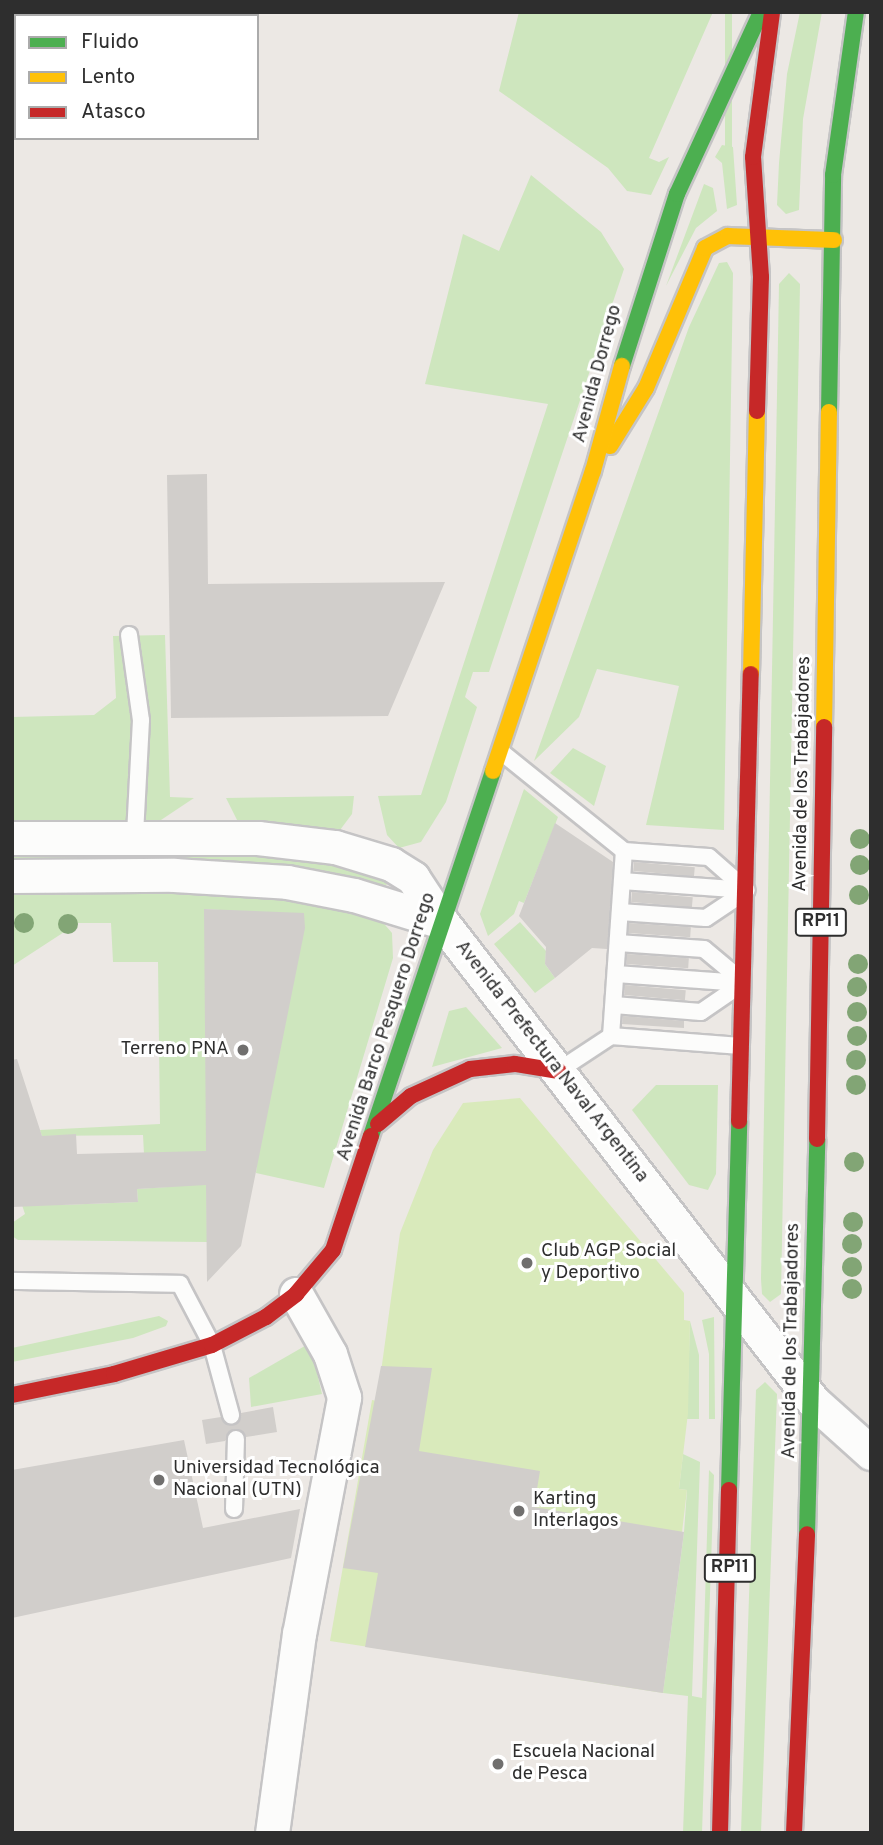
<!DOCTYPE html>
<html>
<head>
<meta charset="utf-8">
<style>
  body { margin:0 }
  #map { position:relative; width:883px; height:1845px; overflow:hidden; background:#ece8e4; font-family:Overpass,sans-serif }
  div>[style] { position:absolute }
  .green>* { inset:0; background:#cee6be; transform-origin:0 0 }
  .pitch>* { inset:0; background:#d9eabb }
  .building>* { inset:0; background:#d1cecb; transform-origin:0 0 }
  .roads { filter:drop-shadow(2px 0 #c5c4c5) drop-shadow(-2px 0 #c5c4c5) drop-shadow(0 2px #c5c4c5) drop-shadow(0 -2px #c5c4c5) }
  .lane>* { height:16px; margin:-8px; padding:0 8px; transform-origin:8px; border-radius:8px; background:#fcfcfb }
  .street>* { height:33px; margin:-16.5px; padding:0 16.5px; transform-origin:16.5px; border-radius:16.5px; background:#fcfcfb }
  .fast>* { height:16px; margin:-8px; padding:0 8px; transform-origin:8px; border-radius:8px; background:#4caf50 }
  .slow>* { height:16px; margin:-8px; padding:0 8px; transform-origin:8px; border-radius:8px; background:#ffc107 }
  .jam>* { height:16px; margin:-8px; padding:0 8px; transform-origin:8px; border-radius:8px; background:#c62828 }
  .trees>* { width:20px; height:20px; margin:-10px; border-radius:50%; background:#82a575 }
  .dots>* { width:19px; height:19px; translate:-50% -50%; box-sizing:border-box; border:4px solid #fff; border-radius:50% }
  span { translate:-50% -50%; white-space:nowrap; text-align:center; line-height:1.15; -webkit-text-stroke:6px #fff; paint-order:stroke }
  .shield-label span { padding:2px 5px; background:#fff; border:2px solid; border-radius:5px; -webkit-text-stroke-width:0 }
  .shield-label { font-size:18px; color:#2e2e2e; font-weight:700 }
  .street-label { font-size:19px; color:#2e2e2e }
  .poi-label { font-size:19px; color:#2e2e2e }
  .right { translate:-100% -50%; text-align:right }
  .left { translate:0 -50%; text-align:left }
  .frame { position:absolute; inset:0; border:14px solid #2e2e2e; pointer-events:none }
  .legend { position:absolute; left:14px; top:14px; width:245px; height:126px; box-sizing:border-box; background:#fff; border:2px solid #ababab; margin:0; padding:9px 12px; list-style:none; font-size:21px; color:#2e2e2e }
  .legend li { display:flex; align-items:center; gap:14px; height:35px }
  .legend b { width:35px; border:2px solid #ababab }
</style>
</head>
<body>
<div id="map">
  <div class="green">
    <div style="clip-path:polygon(519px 12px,713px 12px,649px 158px,659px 162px,669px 157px,651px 195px,627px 191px,608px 168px,499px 91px)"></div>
    <div style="left:725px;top:12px;width:7px;height:136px"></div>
    <div style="clip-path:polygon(800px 12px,822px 12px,803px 119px,799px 210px,786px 214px,777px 205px,779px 163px,787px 74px)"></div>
    <div style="clip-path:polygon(722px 145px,733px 147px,737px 205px,727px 209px,722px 163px,715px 157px)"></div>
    <div style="clip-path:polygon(531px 175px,601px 232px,624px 269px,489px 672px,473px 672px,465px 697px,477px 707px,446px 802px,421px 842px,399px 848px,387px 835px,378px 796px,421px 795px,548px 404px,425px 384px,463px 234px,499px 251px)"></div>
    <div style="clip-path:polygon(704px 184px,713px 188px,717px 211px,696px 228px,666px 286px)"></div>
    <div style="clip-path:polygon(727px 262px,733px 273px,724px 830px,646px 825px,679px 686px,597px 669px,579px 717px,534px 761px,689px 327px,719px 263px)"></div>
    <div style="clip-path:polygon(789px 273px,800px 284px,781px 1294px,770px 1302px,762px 1294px,761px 1279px,779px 284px)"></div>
    <div style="clip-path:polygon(165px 635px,170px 797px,194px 798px,158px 822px,12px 826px,12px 717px,94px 715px,116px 698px,113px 636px)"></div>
    <div style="clip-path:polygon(573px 748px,606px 766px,594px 806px,550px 773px)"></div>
    <div style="clip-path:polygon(524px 789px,558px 817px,524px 903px,519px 901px,514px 914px,488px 936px,480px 914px)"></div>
    <div style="clip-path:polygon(354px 796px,352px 814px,337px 834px,238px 822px,226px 798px)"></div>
    <div style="clip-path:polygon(12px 851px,237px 851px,332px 863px,382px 877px,387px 885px,12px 864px)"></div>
    <div style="clip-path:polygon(204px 890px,310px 898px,380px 919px,392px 933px,393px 958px,324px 1188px,256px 1173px,281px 914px,205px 909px,207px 1242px,18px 1240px,12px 1236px,12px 1223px,25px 1214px,16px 1187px,60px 1205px,138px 1202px,137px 1189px,167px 1187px,144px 1154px,143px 1135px,42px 1136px,40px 1130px,160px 1124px,158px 962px,113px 962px,111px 923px,78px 923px,12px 966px,12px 891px)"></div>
    <div style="clip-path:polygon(520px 922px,546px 951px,545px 964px,555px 978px,535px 993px,494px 944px)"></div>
    <div style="clip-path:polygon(466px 1007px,502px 1048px,432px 1067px,449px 1011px)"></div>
    <div style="clip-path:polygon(656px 1085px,718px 1085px,716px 1174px,708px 1190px,689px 1185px,632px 1110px)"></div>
    <div style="clip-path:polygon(159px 1316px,168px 1321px,166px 1326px,133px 1338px,12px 1362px,12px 1348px)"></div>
    <div style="clip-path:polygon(714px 1317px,715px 1419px,709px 1419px,709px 1354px,702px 1320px)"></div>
    <div style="clip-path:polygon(690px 1321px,699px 1355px,699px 1419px,687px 1419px)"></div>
    <div style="clip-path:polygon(310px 1343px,322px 1394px,251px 1407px,249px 1378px)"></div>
    <div style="clip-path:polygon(765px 1382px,777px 1394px,761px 1833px,741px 1833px,756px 1390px)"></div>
    <div style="clip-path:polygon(683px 1454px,700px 1462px,692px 1696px,702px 1698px,709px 1470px,714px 1475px,702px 1833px,683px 1833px,688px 1696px,663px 1693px,684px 1532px,687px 1490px,679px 1489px)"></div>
  </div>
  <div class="pitch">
    <div style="clip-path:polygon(520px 1098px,684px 1293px,684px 1320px,690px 1321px,688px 1413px,679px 1489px,687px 1490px,663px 1693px,330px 1641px,372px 1400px,377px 1401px,400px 1233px,433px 1150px,463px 1103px)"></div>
  </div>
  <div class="building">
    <div style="clip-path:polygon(207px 474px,208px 584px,445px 582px,388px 716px,171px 718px,167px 475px)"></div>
    <div style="clip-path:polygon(555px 823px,613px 862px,607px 949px,592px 948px,555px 978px,545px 964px,546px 947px,519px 916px)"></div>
    <div style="left:634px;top:862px;width:61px;height:9px;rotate:5deg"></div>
    <div style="left:632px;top:892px;width:61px;height:10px;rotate:5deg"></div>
    <div style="clip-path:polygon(204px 909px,304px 913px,305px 928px,241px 1246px,207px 1282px,206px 1185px,137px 1189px,138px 1202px,12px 1207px,12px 1060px,17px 1059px,42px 1136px,76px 1134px,77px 1154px,206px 1151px)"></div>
    <div style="left:629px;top:923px;width:62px;height:10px;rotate:4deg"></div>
    <div style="left:627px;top:954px;width:62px;height:10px;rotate:4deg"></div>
    <div style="left:625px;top:985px;width:61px;height:10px;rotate:5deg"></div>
    <div style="clip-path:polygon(623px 1016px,684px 1021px,684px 1028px,622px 1024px)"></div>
    <div style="clip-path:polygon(381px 1366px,432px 1368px,419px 1451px,540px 1471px,534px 1507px,684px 1532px,663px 1693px,365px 1647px,378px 1573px,343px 1568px)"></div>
    <div style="clip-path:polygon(273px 1407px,277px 1432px,246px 1437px,236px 1429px,225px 1441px,206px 1444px,202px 1420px,221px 1417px,233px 1425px,241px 1413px)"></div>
    <div style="clip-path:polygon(184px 1440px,203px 1528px,300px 1509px,291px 1558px,12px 1618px,12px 1470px)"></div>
  </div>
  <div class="roads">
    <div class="lane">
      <div style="left:129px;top:635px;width:86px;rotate:82deg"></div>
      <div style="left:141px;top:720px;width:115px;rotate:93deg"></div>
      <div style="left:500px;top:751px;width:159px;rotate:38.9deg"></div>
      <div style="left:624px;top:851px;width:85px;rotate:4deg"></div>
      <div style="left:709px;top:857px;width:44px;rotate:41.3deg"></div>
      <div style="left:622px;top:881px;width:125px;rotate:4.1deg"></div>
      <div style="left:620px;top:912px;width:86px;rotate:4deg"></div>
      <div style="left:706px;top:918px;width:43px;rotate:-33.7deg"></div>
      <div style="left:618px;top:943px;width:86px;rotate:4deg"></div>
      <div style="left:704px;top:949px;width:47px;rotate:39.8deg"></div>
      <div style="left:616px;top:974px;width:126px;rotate:4.1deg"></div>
      <div style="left:614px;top:1005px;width:87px;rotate:4.6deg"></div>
      <div style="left:701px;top:1012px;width:46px;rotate:-34.4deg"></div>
      <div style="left:611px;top:1036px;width:130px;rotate:4.4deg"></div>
      <div style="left:558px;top:1071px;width:64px;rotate:-33.4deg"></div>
      <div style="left:611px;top:1036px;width:185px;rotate:-86deg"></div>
      <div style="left:12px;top:1281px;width:168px;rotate:1deg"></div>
      <div style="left:180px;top:1284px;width:69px;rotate:62.3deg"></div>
      <div style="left:212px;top:1345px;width:73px;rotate:74.8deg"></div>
      <div style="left:234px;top:1509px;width:70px;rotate:-88.4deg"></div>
    </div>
    <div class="street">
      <div style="left:12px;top:838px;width:246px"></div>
      <div style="left:258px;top:838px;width:78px;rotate:6.7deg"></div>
      <div style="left:335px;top:847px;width:59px;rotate:16.9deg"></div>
      <div style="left:391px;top:864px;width:26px;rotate:32deg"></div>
      <div style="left:413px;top:878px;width:53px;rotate:56.6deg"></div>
      <div style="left:442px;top:922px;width:606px;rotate:52.24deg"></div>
      <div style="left:813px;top:1401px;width:78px;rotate:41.9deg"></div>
      <div style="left:12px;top:876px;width:162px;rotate:-0.4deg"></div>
      <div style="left:174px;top:875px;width:113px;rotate:3.5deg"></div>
      <div style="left:287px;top:882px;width:68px;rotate:11deg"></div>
      <div style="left:354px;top:895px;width:92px;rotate:17.1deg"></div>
      <div style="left:272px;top:1833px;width:201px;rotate:-82.3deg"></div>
      <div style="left:299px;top:1634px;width:241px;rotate:-79.2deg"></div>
      <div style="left:344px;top:1397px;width:45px;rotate:-108deg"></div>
      <div style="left:330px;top:1354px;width:69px;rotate:-119.5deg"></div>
    </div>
    <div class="fast">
      <div style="left:622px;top:366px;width:181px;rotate:-72.3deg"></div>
      <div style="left:677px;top:194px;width:200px;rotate:-65.2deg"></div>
      <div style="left:829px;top:412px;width:237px;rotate:-89deg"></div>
      <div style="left:833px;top:175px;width:165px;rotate:-82deg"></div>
      <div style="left:371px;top:1136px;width:385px;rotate:-71.5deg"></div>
      <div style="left:729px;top:1490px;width:369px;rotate:-88.4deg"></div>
      <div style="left:807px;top:1534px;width:395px;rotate:-88.5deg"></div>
    </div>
    <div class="slow">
      <div style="left:610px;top:446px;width:68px;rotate:-58.2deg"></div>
      <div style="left:646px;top:388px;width:152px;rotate:-67.1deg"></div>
      <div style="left:705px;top:248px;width:26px;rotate:-28deg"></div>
      <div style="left:728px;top:236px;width:106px;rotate:2.2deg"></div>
      <div style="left:751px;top:674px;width:263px;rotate:-88.7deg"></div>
      <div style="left:824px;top:727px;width:315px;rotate:-89.1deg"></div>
      <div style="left:493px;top:771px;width:316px;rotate:-71.6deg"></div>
      <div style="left:593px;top:471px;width:109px;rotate:-74.6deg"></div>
    </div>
    <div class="jam">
      <div style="left:757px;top:411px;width:134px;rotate:-88.3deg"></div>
      <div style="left:761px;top:277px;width:120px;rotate:-93.8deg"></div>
      <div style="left:753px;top:157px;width:146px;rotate:-82.5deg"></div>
      <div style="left:739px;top:1121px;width:447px;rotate:-88.5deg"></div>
      <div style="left:378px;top:1124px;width:43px;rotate:-40.3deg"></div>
      <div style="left:411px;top:1096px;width:65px;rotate:-24.6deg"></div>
      <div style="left:470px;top:1069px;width:45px;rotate:-6.3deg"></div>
      <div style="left:515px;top:1064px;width:44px;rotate:9.2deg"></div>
      <div style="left:817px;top:1139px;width:412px;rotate:-89deg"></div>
      <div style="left:12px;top:1395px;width:104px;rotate:-11.6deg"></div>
      <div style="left:114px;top:1374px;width:102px;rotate:-16.5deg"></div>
      <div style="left:212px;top:1345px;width:61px;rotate:-27.4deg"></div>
      <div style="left:266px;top:1317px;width:38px;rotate:-37deg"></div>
      <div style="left:296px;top:1294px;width:57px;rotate:-49.9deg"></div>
      <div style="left:333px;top:1250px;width:120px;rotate:-71.6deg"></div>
      <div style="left:720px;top:1833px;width:343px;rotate:-88.5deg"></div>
      <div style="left:794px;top:1833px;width:299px;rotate:-87.5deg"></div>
    </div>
  </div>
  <div class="trees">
    <div style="left:860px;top:839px"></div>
    <div style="left:860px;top:865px"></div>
    <div style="left:859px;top:895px"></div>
    <div style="left:24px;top:923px"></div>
    <div style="left:68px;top:924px"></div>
    <div style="left:858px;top:964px"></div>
    <div style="left:857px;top:987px"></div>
    <div style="left:857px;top:1012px"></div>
    <div style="left:857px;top:1036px"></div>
    <div style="left:856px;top:1060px"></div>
    <div style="left:856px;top:1085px"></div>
    <div style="left:854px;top:1162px"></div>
    <div style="left:853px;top:1222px"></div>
    <div style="left:852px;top:1244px"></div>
    <div style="left:852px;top:1267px"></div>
    <div style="left:852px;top:1289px"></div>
  </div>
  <div class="dots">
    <div style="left:243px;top:1050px;background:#706f6e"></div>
    <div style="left:527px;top:1263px;background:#706f6e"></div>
    <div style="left:159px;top:1480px;background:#706f6e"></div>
    <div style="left:519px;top:1511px;background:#706f6e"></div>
    <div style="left:498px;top:1764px;background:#706f6e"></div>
  </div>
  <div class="shield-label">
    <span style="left:821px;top:922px">RP11</span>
    <span style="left:730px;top:1568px">RP11</span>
  </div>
  <div class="street-label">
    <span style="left:598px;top:374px;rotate:-75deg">Avenida Dorrego</span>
    <span style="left:803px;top:774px;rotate:-89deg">Avenida de los Trabajadores</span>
    <span style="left:387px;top:1027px;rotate:-72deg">Avenida Barco Pesquero Dorrego</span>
    <span style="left:551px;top:1062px;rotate:52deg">Avenida Prefectura Naval Argentina</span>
    <span style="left:792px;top:1341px;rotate:-89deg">Avenida de los Trabajadores</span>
  </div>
  <div class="poi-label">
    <span class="right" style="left:229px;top:1050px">Terreno PNA</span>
    <span class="left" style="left:541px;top:1263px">Club AGP Social<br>y Deportivo</span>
    <span class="left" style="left:173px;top:1480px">Universidad Tecnológica<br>Nacional (UTN)</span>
    <span class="left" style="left:533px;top:1511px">Karting<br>Interlagos</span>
    <span class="left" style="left:512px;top:1764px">Escuela Nacional<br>de Pesca</span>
  </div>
  <div class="frame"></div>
  <ul class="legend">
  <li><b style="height:9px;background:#4caf50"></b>Fluido</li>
  <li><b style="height:9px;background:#ffc107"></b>Lento</li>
  <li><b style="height:9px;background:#c62828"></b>Atasco</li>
  </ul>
</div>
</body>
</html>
